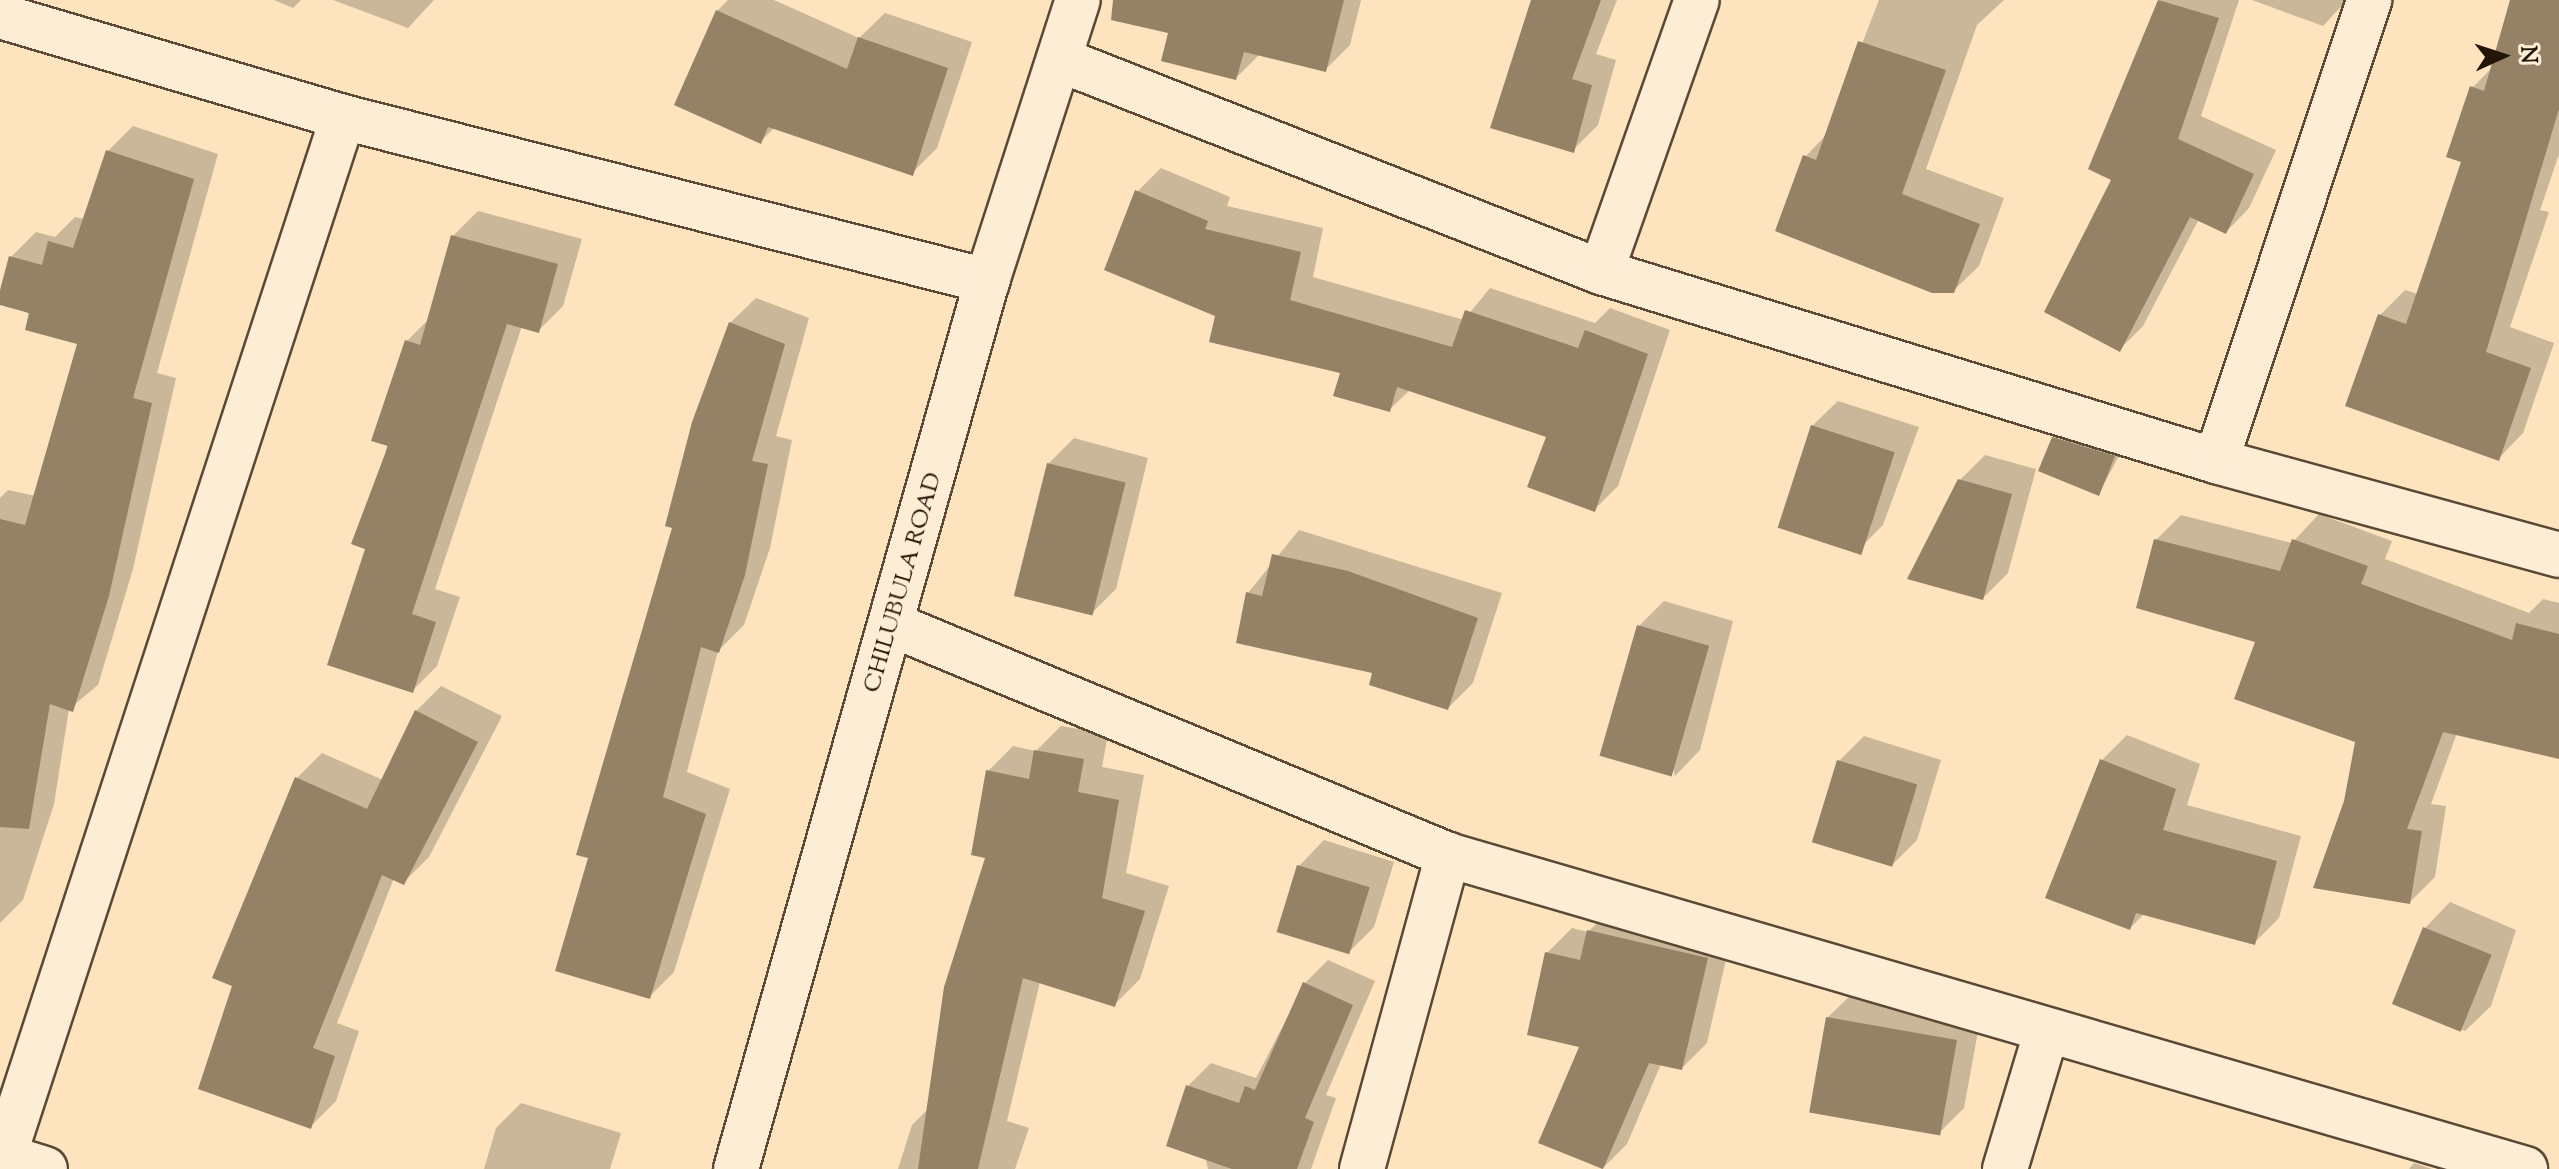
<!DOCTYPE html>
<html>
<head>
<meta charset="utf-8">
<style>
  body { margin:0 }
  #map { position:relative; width:2559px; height:1169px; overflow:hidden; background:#fde4be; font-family:"Sorts Mill Goudy",serif }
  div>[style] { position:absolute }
  .shadow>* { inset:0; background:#0003 }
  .building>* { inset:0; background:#948166; transform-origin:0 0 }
  .roads { filter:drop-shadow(2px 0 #5a4934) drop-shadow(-2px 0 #5a4934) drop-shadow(0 2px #5a4934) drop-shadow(0 -2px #5a4934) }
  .street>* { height:44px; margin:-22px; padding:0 22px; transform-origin:22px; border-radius:22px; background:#feedd5 }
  span { translate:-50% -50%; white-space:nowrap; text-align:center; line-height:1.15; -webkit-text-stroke:6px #feedd5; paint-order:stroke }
  .street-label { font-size:24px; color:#231506 }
  .north { position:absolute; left:2463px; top:16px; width:80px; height:80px; -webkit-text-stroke:6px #feedd5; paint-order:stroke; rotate:87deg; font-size:22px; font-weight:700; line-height:32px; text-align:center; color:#231506 }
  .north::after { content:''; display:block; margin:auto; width:28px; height:36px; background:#231506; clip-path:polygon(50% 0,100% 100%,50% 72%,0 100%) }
</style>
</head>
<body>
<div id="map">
  <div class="shadow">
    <div style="clip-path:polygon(274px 0,301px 0,293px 8px)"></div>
    <div style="clip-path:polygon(333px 0,434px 0,408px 28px)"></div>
    <div style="clip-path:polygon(728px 0,774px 0,859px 38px,885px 13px,972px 42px,937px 148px,912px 173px,775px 127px,760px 142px,717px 11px)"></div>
    <div style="clip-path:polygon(1178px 0,1361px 0,1350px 45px,1325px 70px,1260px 54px,1236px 78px)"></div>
    <div style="clip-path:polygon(1535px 0,1617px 0,1596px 54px,1616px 60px,1598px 125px,1573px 150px)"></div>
    <div style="clip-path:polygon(1879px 0,2004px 0,1977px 25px,1926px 169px,2004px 198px,1979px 266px,1953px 291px,1805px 157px,1827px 134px)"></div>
    <div style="clip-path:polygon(2160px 0,2239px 0,2201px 116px,2276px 150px,2249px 208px,2226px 232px,2199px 219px,2143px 326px,2119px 350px,2114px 179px,2131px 85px)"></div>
    <div style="clip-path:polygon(2252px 0,2347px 0,2323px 26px)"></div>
    <div style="clip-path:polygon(2514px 0,2559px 0,2559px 154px,2540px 210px,2549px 212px,2510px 327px,2554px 343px,2523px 433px,2498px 459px,2380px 315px,2405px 290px,2418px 294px,2463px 161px,2472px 88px,2494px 66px)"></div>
    <div style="clip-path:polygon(133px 126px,218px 154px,157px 373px,176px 378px,133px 569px,98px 685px,69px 709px,54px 804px,23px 900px,0 923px,0 498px,8px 490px,36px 496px,80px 342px,0 298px,11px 257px,36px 232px,55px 237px,75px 217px,85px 219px,108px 151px)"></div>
    <div style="clip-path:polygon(1161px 168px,1230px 197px,1227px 206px,1323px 228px,1313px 277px,1464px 320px,1490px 288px,1595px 323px,1610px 308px,1670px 330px,1618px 486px,1594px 510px,1548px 436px,1410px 390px,1390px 409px,1342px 371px,1217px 315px,1137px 192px)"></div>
    <div style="clip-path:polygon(478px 211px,582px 239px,563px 306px,538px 331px,522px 326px,435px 589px,460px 597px,437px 666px,412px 691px,367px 548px,407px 341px,430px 318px,453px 236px)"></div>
    <div style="clip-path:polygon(756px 298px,809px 318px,776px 436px,792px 440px,770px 548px,744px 625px,718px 651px,687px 772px,730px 789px,674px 972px,649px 997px,590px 857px,730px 323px)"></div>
    <div style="clip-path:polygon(1838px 401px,1919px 427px,1883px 525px,1858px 550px,1812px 426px)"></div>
    <div style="clip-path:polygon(2067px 425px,2126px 443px,2099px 493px,2054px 438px)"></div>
    <div style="clip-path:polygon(1074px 438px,1148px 458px,1116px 589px,1091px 614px,1048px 464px)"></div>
    <div style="clip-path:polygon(1985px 455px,2036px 469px,2008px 573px,1983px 598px,1960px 480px)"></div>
    <div style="clip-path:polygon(2319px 514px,2392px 541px,2385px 559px,2529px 613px,2543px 599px,2559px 603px,2559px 753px,2457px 733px,2431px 804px,2446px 806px,2435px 877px,2410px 902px,2346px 801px,2357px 741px,2156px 540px,2181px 515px,2292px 543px)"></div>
    <div style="clip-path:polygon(1299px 530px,1502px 593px,1473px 683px,1448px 708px,1248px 593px)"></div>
    <div style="clip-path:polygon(1664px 601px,1733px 621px,1700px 750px,1675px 776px,1639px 626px)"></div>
    <div style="clip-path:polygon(441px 686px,502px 716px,429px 857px,404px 882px,394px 878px,337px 1023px,359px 1031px,336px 1101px,311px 1126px,235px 984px,297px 778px,322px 753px,383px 780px,416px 711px)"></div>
    <div style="clip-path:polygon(1061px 726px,1108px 734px,1102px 767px,1144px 775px,1126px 873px,1169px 886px,1140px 979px,1115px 1004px,1040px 982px,1007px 1121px,1029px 1128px,1015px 1169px,898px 1169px,912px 1125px,929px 1108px,987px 856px,988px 771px,1013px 746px,1036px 751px)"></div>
    <div style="clip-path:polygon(2127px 735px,2200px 764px,2187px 805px,2301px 836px,2279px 918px,2254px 943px,2145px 913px,2130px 928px,2102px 760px)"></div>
    <div style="clip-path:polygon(1864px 736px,1941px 760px,1917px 840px,1892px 865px,1839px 761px)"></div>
    <div style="clip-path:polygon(1324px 840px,1394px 862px,1374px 927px,1349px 952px,1299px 866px)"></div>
    <div style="clip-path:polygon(2450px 902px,2516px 930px,2491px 1006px,2465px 1031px,2395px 1002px,2425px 928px)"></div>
    <div style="clip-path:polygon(1614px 906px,1732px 933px,1707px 1043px,1682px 1068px,1661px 1064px,1627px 1144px,1602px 1169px,1540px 1142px,1582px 1046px,1547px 953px,1572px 928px,1588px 932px)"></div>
    <div style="clip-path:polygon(1328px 960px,1375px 981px,1326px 1095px,1336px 1098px,1311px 1169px,1208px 1169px,1188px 1086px,1211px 1063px,1256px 1078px,1305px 983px)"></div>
    <div style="clip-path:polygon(1853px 993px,1981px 1015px,1964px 1108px,1939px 1133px,1827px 1018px)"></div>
    <div style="clip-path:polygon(521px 1103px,621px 1133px,610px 1169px,484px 1169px,496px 1128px)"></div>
    <div style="clip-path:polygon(2414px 1163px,2432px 1169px,2409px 1169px)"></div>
  </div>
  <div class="building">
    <div style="clip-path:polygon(1113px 0,1344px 0,1326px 72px,1244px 52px,1236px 80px,1161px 61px,1168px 33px,1111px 20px)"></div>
    <div style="clip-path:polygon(1531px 0,1601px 0,1572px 79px,1592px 85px,1574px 153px,1490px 128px)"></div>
    <div style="clip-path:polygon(2158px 0,2219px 18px,2178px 139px,2254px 174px,2226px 234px,2190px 217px,2120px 352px,2044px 312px,2111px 180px,2088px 169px)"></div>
    <div style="clip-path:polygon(2510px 0,2559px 0,2559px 109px,2486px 352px,2531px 368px,2499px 461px,2345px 406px,2378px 314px,2406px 324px,2461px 162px,2446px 157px,2470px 86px,2484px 91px)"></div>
    <div style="clip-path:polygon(716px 10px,847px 69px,858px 37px,948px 68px,913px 176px,768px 127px,761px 144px,674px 105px)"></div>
    <div style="clip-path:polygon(1858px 41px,1946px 70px,1902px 194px,1980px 224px,1954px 293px,1932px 293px,1775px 231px,1803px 155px,1816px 160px)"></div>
    <div style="clip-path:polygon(106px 150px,194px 179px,133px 398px,152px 403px,109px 596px,73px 712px,50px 704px,29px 829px,0 827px,0 519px,25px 525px,77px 344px,25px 330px,29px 313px,0 305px,0 290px,9px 256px,42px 265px,48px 241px,73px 248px)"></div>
    <div style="clip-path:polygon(1135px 190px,1208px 221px,1205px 229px,1301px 252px,1290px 300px,1452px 347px,1465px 310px,1578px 348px,1585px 330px,1648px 354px,1595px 512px,1527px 487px,1546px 437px,1397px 387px,1390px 412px,1333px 396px,1340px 373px,1209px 342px,1215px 316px,1104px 270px)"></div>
    <div style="clip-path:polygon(451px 235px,558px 264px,539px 333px,507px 324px,412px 614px,436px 622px,413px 693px,327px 665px,365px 549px,351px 544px,388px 446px,371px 441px,405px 340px,420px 345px)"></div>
    <div style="clip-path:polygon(729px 322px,785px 344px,752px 461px,768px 464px,745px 575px,719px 653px,701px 647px,663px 797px,706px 814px,650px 999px,555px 971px,588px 858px,576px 855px,672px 528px,665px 526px,692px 422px)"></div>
    <div style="left:1811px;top:425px;width:88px;height:108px;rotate:18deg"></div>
    <div style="clip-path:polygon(2052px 437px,2115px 456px,2099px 496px,2038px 471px)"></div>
    <div style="left:1047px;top:463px;width:81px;height:137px;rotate:14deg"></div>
    <div style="clip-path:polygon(1958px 479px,2012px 494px,1983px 600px,1907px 579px)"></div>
    <div style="clip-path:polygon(2154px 539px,2280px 571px,2292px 539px,2368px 566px,2361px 584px,2512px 640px,2516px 623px,2559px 634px,2559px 759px,2443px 732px,2407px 829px,2422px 831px,2410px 904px,2313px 888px,2344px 801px,2355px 742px,2234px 699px,2255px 642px,2136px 608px)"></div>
    <div style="clip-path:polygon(1272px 554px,1348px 571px,1478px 618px,1448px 710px,1369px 685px,1372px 673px,1236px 643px,1246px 592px,1262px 596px)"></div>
    <div style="left:1637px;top:625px;width:75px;height:136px;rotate:16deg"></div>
    <div style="clip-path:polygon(415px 710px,478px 742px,404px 885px,382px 875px,313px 1048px,335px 1056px,311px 1129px,198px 1089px,232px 986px,212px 978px,295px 777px,367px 809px)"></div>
    <div style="clip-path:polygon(1034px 750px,1084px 759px,1078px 792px,1119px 800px,1102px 898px,1145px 911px,1115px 1007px,1023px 978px,978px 1169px,918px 1169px,944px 987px,985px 858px,971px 855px,986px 770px,1029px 779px)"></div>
    <div style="clip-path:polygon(2100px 759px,2176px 789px,2163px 830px,2277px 861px,2255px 945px,2136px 913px,2130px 930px,2045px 898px)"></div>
    <div style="left:1837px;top:760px;width:84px;height:86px;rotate:17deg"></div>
    <div style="left:1297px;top:865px;width:76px;height:70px;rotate:17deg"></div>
    <div style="left:2423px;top:927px;width:74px;height:83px;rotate:22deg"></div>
    <div style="clip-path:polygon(1587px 930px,1708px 958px,1682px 1070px,1649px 1063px,1603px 1169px,1538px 1143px,1579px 1047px,1527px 1035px,1545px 952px,1580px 960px)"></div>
    <div style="clip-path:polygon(1303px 982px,1353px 1005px,1305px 1118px,1314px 1122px,1297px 1169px,1232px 1169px,1166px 1146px,1186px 1085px,1239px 1103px,1245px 1086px,1255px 1090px)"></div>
    <div style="left:1826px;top:1017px;width:133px;height:97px;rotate:10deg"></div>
  </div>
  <div class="roads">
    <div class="street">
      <div style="left:0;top:16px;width:358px;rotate:16.4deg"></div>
      <div style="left:343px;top:117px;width:665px;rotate:14.29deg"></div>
      <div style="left:1061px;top:60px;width:580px;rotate:21.43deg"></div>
      <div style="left:1601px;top:272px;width:643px;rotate:17.08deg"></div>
      <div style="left:2216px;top:461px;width:356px;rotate:15.3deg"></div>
      <div style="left:1601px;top:272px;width:288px;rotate:-70.6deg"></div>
      <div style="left:2216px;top:461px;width:486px;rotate:-71.6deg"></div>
      <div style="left:893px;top:625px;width:601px;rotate:22.51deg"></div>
      <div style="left:1448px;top:855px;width:1122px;rotate:16.25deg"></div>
      <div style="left:0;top:1155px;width:47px;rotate:17.3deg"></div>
      <div style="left:4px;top:1156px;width:1093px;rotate:-71.93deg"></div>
      <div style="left:736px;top:1169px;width:923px;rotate:-74.22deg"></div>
      <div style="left:987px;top:281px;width:295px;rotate:-72.1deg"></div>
      <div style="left:1362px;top:1169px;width:326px;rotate:-74.7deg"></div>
      <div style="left:2005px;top:1169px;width:142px;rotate:-73.2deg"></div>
    </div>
  </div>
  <div class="street-label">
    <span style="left:904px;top:583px;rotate:-74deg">CHILUBULA ROAD</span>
  </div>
  <div class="north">N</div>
</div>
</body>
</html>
